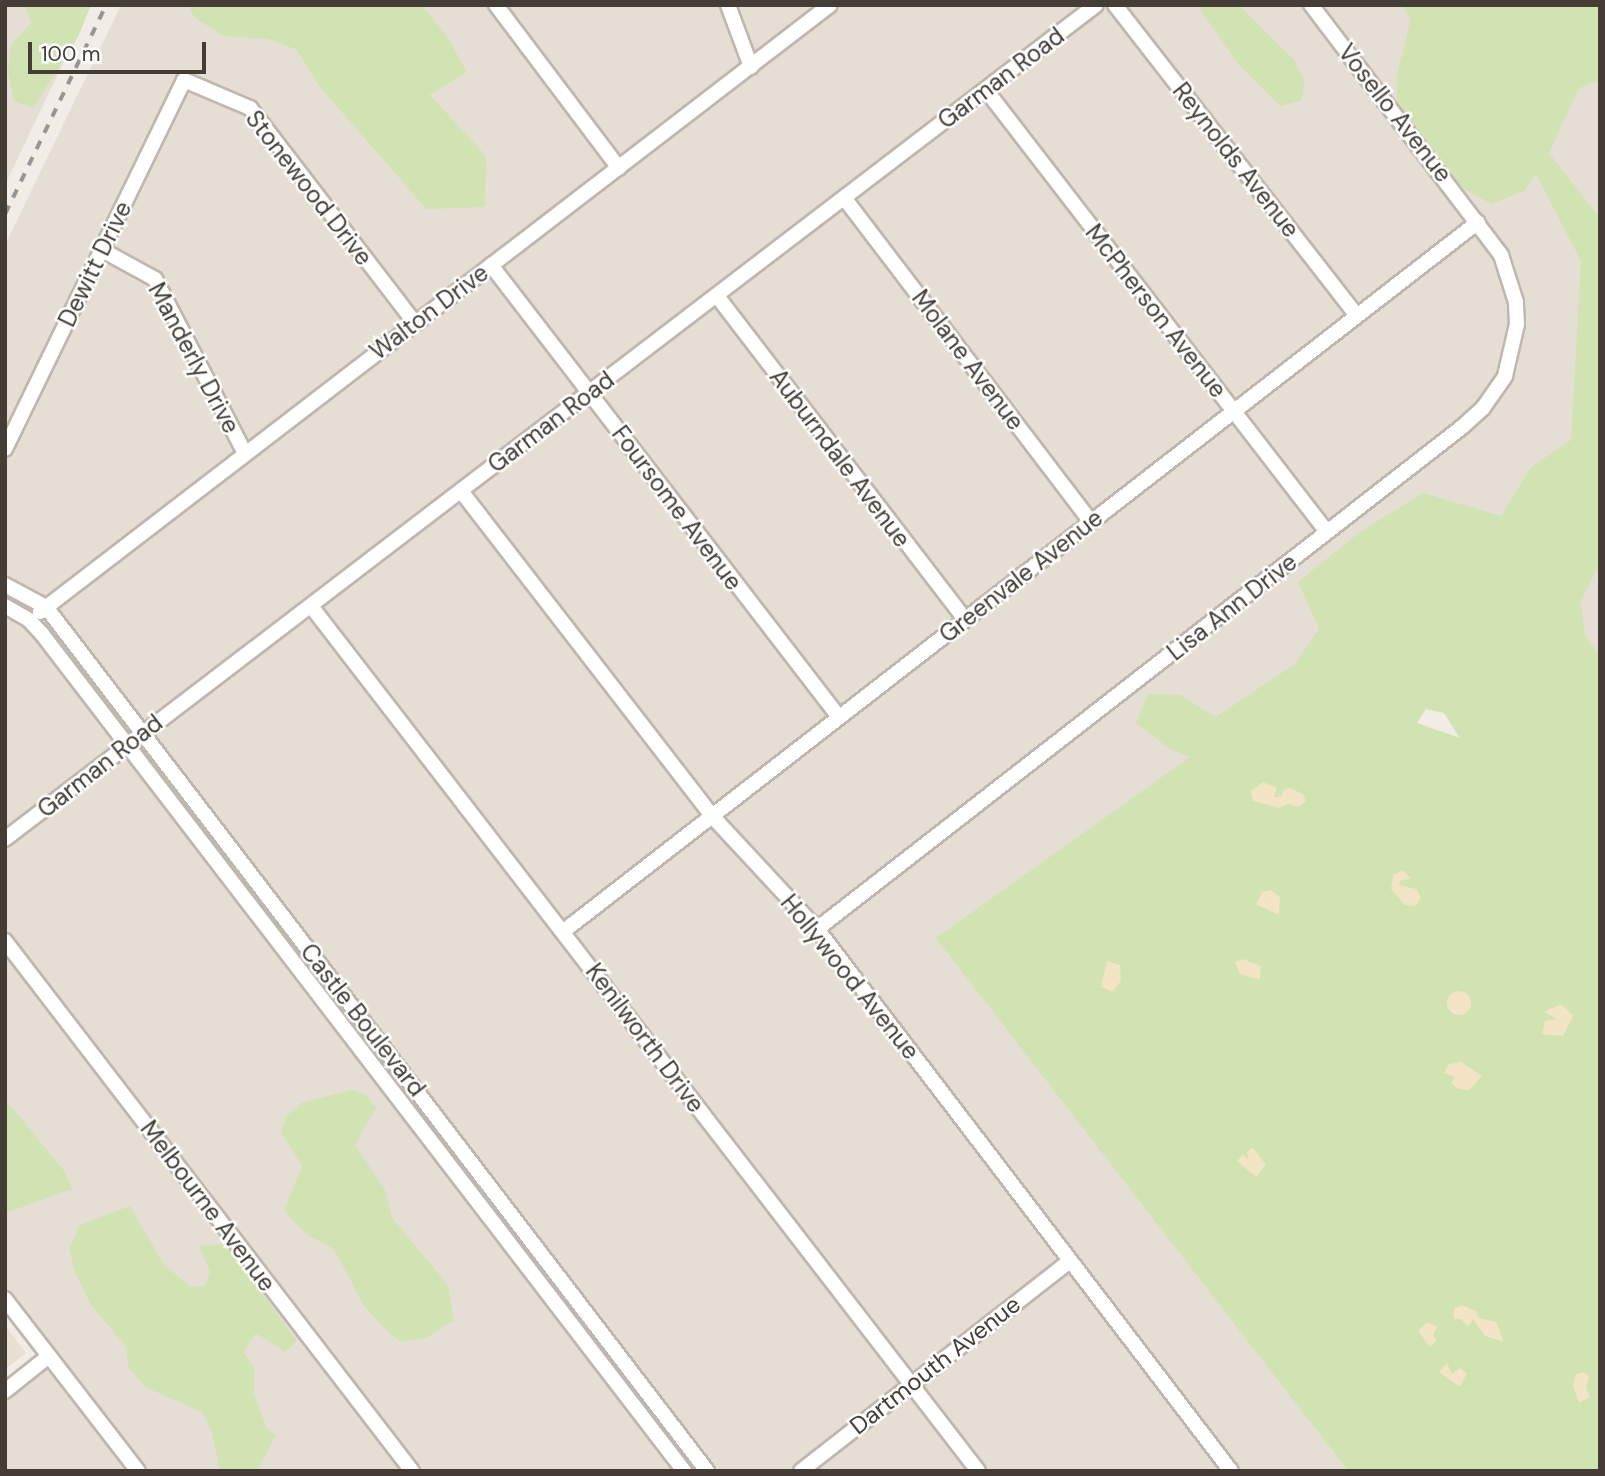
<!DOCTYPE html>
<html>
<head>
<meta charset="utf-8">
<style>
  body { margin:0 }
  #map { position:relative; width:1605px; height:1476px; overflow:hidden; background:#f1ede6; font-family:"DM Sans",sans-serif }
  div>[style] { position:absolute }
  .residential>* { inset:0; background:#e5ded5 }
  .education>* { inset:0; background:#e9e0d1 }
  .green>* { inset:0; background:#d1e2b3 }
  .sand>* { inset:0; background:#f2e4c5 }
  .round { border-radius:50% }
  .roads { filter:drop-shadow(2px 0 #bfb6ad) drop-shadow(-2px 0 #bfb6ad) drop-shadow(0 2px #bfb6ad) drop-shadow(0 -2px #bfb6ad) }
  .minor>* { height:14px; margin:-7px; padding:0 7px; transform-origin:7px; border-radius:7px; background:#fff }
  .rail>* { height:3.5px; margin-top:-1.75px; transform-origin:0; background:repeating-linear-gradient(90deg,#959595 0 9px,transparent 0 18px) }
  span { translate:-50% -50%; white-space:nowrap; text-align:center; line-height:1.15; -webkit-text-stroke:5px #fff; paint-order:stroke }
  .street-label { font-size:24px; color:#433d36 }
  .frame { position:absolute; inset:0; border:7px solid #433d36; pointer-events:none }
  .scale { position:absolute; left:28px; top:42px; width:178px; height:32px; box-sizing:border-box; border:4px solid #433d36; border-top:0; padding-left:9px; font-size:21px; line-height:24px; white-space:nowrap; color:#433d36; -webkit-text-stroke:5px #fff; paint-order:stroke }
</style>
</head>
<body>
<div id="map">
  <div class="residential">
    <div style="clip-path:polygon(5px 5px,91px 5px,5px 185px)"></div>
    <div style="clip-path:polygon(121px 5px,217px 5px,267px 39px,297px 50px,317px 84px,426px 209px,448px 118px,430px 95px,467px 72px,449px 39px,422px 5px,1600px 5px,1600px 656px,1585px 634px,1581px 602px,1598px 562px,1530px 468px,1501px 516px,1296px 682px,937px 938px,1348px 1471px,5px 1471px,5px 1390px,49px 1355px,5px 1299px,5px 606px,29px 620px,127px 747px,142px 736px,46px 607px,5px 585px,5px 245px)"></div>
  </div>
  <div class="education">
    <div style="clip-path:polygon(5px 1325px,26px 1353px,5px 1369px)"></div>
  </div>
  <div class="green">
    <div style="clip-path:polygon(25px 5px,91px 5px,78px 37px,33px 108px,14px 101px,8px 72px,11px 45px,31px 23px)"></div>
    <div style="clip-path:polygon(188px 5px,422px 5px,449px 39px,467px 72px,430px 95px,486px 156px,485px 207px,426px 209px,317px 84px,297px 50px,267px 39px,224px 36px,195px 18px)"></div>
    <div style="clip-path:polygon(1197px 5px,1239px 5px,1294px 60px,1304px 80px,1302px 100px,1280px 106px,1238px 64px)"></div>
    <div style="clip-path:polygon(evenodd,1402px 5px,1600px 5px,1600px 80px,1579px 88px,1549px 153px,1600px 218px,1600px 561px,1581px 602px,1585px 634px,1600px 656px,1600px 1471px,1348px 1471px,936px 938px,1190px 757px,1170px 749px,1136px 723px,1148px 694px,1180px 695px,1216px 717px,1295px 664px,1319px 629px,1298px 582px,1360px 532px,1423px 493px,1501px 516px,1530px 468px,1571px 440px,1581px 261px,1536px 174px,1524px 191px,1491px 204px,1463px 188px,1397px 101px,1397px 75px,1411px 19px,1402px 5px,1426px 709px,1444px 713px,1460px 738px,1417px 723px,1426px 709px)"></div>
    <div style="clip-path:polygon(52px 623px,121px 716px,120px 719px,114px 720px,44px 627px)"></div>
    <div style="clip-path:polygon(155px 760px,249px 883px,246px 885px,148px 764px)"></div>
    <div style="clip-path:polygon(262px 906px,389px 1063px,387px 1070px,259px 908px)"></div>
    <div style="clip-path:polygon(402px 1089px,408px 1090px,539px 1259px,536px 1266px)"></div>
    <div style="clip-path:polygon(352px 1090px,365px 1094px,376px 1108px,355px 1145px,385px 1190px,392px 1218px,448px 1285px,454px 1320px,428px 1337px,401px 1342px,389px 1333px,364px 1306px,334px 1249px,306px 1234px,284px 1211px,302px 1166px,281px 1132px,286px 1117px,301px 1103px)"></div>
    <div style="clip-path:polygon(5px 1099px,65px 1172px,72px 1189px,5px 1213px)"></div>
    <div style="clip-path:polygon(130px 1206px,164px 1265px,191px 1287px,205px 1286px,210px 1272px,199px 1246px,225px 1244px,297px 1341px,285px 1352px,256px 1333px,243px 1352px,254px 1368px,254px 1393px,266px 1428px,276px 1435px,257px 1471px,220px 1471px,211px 1429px,202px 1412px,145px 1387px,128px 1367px,126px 1347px,91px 1305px,75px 1272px,69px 1249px,80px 1225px)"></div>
    <div style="clip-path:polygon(555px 1283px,701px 1471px,689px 1471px,551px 1288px)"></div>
  </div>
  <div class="sand">
    <div style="clip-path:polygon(1263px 782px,1277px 788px,1274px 797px,1281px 797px,1284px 789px,1290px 788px,1303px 794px,1306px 801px,1299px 807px,1288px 804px,1279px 808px,1253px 801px,1251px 791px)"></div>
    <div style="clip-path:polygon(1403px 870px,1411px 879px,1401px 880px,1399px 885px,1416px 889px,1421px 897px,1416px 906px,1405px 905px,1391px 889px,1393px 875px)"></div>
    <div style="clip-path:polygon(1271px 890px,1280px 897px,1279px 915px,1256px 904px,1262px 892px)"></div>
    <div style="clip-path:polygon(1243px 959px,1261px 966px,1260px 980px,1240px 974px,1235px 962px)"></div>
    <div style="clip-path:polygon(1107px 961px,1120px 965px,1121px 981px,1112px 992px,1101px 987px)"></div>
    <div class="round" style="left:1447px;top:991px;width:24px;height:24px"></div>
    <div style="clip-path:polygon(1561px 1004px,1573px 1016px,1563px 1036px,1542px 1034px,1545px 1021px,1557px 1019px,1544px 1012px)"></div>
    <div style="clip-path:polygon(1461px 1062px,1482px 1076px,1469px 1090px,1459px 1089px,1451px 1083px,1455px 1077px,1444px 1073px,1449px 1064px)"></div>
    <div style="clip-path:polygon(1253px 1148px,1266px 1165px,1256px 1177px,1237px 1161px,1243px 1155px,1249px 1161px,1247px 1152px)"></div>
    <div style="clip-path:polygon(1462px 1305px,1476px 1311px,1479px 1318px,1496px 1322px,1504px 1342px,1485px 1336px,1473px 1319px,1468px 1327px,1461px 1319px,1454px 1319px,1454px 1309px)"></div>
    <div style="clip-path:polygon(1427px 1322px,1438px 1327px,1433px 1334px,1436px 1341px,1430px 1347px,1418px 1331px)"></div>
    <div style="clip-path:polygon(1447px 1363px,1452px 1374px,1460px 1368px,1467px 1373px,1460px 1387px,1439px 1372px)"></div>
    <div style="clip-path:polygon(1584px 1372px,1589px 1376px,1586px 1387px,1590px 1397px,1579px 1403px,1573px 1386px,1576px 1374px)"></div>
  </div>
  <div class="roads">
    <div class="minor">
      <div style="left:496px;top:5px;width:204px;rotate:53deg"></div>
      <div style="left:728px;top:5px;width:66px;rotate:69.6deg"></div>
      <div style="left:1115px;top:5px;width:393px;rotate:52.1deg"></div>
      <div style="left:986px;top:90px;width:558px;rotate:52.35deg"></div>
      <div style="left:845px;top:199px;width:405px;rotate:52.7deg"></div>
      <div style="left:102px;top:250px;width:60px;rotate:28.7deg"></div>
      <div style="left:155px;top:279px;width:196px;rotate:62.7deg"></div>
      <div style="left:491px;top:265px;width:570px;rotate:52.41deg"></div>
      <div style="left:717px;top:296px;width:407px;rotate:52.5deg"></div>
      <div style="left:5px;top:449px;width:410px;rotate:-64.1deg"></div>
      <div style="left:184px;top:80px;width:72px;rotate:23deg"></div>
      <div style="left:250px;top:108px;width:270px;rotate:52.5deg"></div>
      <div style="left:461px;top:491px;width:411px;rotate:52.3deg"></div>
      <div style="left:712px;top:816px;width:154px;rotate:47.1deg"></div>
      <div style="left:817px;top:929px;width:682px;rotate:52.63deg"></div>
      <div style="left:5px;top:585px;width:47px;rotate:28.2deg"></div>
      <div style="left:46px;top:607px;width:1088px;rotate:52.58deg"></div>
      <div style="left:5px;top:606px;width:28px;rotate:30deg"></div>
      <div style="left:29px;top:620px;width:19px;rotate:47deg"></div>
      <div style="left:42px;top:634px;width:1055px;rotate:52.51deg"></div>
      <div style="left:311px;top:606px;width:1092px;rotate:52.36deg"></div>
      <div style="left:40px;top:612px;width:996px;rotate:-37.54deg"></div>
      <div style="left:5px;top:839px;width:1373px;rotate:-37.4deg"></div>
      <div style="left:817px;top:929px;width:817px;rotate:-37.89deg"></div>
      <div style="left:1462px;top:427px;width:28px;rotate:-42deg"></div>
      <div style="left:1483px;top:408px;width:39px;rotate:-55deg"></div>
      <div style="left:1505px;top:376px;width:53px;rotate:-77deg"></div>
      <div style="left:1517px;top:324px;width:22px;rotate:-93deg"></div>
      <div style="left:1516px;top:302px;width:49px;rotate:-107.7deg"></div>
      <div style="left:1501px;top:255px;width:314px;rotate:-127.2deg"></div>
      <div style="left:565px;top:930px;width:1155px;rotate:-37.79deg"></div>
      <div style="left:5px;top:941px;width:668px;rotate:52.48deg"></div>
      <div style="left:5px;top:1299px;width:217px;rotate:52.3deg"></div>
      <div style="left:5px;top:1391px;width:56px;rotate:-38.5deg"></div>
      <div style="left:801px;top:1471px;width:341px;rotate:-38deg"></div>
    </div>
  </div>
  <div class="rail">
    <div style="left:5px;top:214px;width:232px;rotate:-64.2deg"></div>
  </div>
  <div class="street-label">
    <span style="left:1001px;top:78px;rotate:-37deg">Garman Road</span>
    <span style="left:1395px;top:113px;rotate:52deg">Vosello Avenue</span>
    <span style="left:1236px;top:160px;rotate:52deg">Reynolds Avenue</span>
    <span style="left:309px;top:188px;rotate:52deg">Stonewood Drive</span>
    <span style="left:95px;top:264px;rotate:-64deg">Dewitt Drive</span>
    <span style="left:1156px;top:311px;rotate:52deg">McPherson Avenue</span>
    <span style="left:429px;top:312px;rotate:-37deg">Walton Drive</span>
    <span style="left:194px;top:358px;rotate:62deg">Manderly Drive</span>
    <span style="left:968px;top:360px;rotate:53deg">Molane Avenue</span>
    <span style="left:551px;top:422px;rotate:-37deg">Garman Road</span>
    <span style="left:840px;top:458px;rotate:53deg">Auburndale Avenue</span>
    <span style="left:677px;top:508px;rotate:53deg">Foursome Avenue</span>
    <span style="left:1021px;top:576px;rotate:-38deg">Greenvale Avenue</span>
    <span style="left:1232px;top:607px;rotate:-38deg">Lisa Ann Drive</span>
    <span style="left:100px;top:766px;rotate:-38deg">Garman Road</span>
    <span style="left:850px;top:977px;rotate:51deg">Hollywood Avenue</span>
    <span style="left:363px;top:1020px;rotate:52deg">Castle Boulevard</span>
    <span style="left:645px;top:1038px;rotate:53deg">Kenilworth Drive</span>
    <span style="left:208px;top:1206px;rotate:53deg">Melbourne Avenue</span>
    <span style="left:935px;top:1365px;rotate:-38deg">Dartmouth Avenue</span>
  </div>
  <div class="frame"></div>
  <div class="scale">100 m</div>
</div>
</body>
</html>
